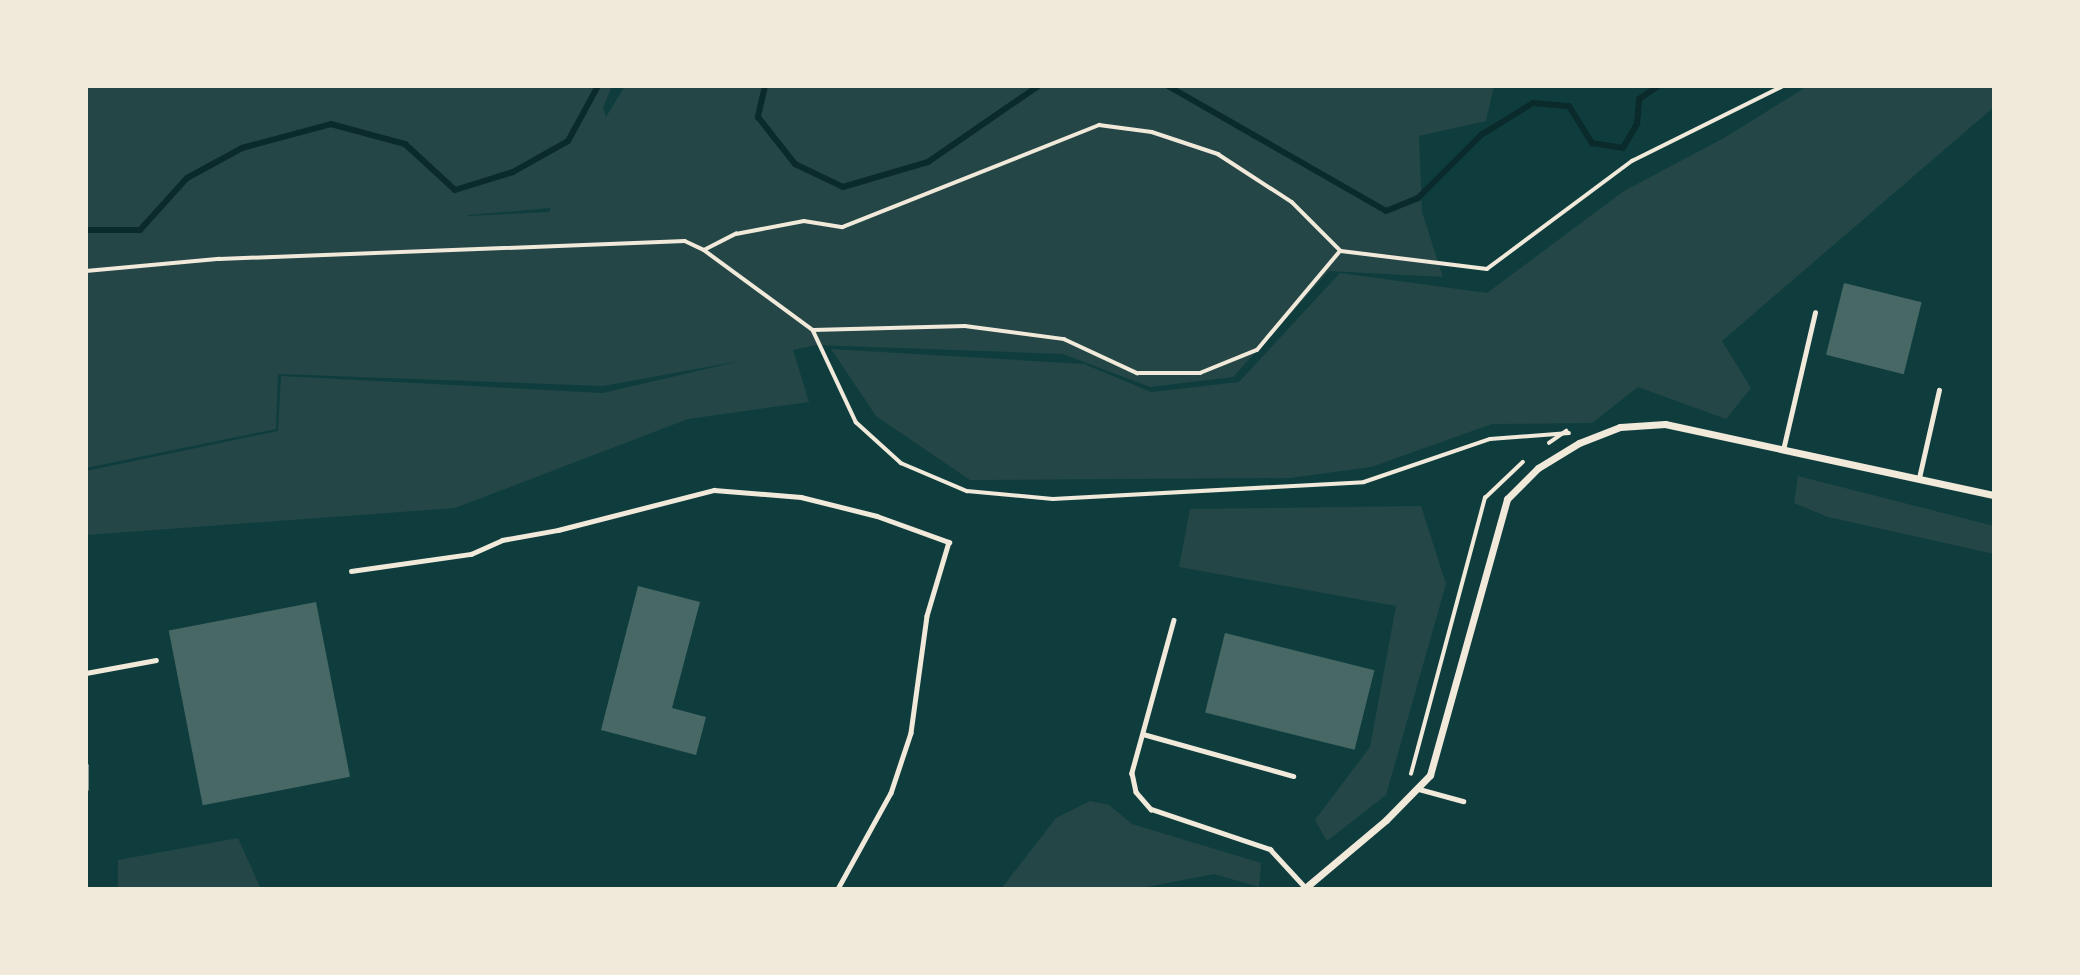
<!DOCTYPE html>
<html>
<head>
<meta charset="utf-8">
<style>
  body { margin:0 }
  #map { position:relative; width:2080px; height:975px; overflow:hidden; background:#0f3d3e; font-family:Helvetica,sans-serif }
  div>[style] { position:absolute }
  .green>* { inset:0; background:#244646 }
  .stream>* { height:6px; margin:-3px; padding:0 3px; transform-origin:3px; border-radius:3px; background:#0a2a2b }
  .building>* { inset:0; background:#486865; transform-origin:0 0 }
  .path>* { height:3.5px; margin:-1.75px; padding:0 1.75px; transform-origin:1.75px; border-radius:1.75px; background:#f1e9da }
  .service>* { height:4.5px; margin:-2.25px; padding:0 2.25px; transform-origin:2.25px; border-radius:2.25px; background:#f1e9da }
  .minor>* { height:7px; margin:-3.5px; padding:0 3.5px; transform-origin:3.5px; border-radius:3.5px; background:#f1e9da }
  span { translate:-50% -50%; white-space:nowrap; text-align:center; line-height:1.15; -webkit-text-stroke:7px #f1e9da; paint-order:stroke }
  .frame { position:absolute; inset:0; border:88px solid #f1e9da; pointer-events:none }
</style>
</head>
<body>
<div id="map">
  <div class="green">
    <div style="clip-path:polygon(evenodd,86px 86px,612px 86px,603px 108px,606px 117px,625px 86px,1494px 86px,1486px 121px,1419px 136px,1422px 212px,1443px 277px,1329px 271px,1233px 377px,1150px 387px,1063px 354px,816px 345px,793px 350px,809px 402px,688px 419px,455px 508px,86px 535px,86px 471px,278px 431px,281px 376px,603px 393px,740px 361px,603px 386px,278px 374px,276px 429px,86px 468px,86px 86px,551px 208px,549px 212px,468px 216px,468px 215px,551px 208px)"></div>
    <div style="clip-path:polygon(1808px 86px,1994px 86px,1994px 107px,1722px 341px,1751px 388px,1726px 419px,1638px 387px,1592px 423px,1492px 424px,1371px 467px,1290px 478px,970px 480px,876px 416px,831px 349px,1084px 364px,1151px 392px,1239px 382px,1340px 273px,1487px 293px,1624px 191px,1724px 138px)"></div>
    <div style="clip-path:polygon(1798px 476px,1994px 526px,1994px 554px,1828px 517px,1794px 503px)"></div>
    <div style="clip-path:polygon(1421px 506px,1446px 584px,1386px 795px,1327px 841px,1315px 820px,1370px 747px,1396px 606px,1179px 567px,1190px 509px)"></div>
    <div style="clip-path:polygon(1090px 801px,1109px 805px,1132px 824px,1261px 863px,1259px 887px,1214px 874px,1137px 889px,1001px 889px,1056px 818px)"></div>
    <div style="clip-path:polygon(238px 838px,261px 889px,118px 889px,118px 860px)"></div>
  </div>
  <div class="stream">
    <div style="left:765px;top:86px;width:32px;rotate:103deg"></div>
    <div style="left:758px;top:117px;width:60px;rotate:51.8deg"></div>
    <div style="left:795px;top:164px;width:53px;rotate:25.6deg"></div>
    <div style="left:843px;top:187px;width:89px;rotate:-16.4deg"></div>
    <div style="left:928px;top:162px;width:134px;rotate:-34.6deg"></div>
    <div style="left:1168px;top:86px;width:251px;rotate:29.8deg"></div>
    <div style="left:1386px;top:211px;width:35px;rotate:-22deg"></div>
    <div style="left:1418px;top:198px;width:89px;rotate:-45deg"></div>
    <div style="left:1481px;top:135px;width:61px;rotate:-31.6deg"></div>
    <div style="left:1533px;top:103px;width:36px;rotate:5deg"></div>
    <div style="left:1569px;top:106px;width:44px;rotate:58.1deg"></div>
    <div style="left:1592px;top:143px;width:31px;rotate:9deg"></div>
    <div style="left:1623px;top:148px;width:28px;rotate:-60deg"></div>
    <div style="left:1637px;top:124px;width:25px;rotate:-85deg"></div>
    <div style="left:1639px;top:99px;width:23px;rotate:-34deg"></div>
    <div style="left:86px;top:230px;width:54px"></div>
    <div style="left:140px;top:230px;width:70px;rotate:-47.9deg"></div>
    <div style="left:187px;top:178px;width:63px;rotate:-28.6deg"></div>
    <div style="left:242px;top:148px;width:92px;rotate:-15.1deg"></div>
    <div style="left:331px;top:124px;width:77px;rotate:15.1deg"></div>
    <div style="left:405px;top:144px;width:68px;rotate:42.6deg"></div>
    <div style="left:455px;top:190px;width:61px;rotate:-17.2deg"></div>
    <div style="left:513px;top:172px;width:63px;rotate:-29.4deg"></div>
    <div style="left:568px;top:141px;width:63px;rotate:-61.4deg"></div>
  </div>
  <div class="building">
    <div style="left:1844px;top:283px;width:80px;height:74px;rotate:14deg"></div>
    <div style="clip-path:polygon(638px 586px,700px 602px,672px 708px,706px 717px,696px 755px,601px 730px)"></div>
    <div style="left:316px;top:602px;width:178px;height:150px;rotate:79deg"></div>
    <div style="left:1225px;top:633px;width:154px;height:82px;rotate:14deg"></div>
  </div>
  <div class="path">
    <div style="left:704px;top:250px;width:135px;rotate:36.3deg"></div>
    <div style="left:813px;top:330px;width:102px;rotate:64.9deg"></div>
    <div style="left:856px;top:422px;width:61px;rotate:42.3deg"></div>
    <div style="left:901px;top:463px;width:72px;rotate:23deg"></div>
    <div style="left:967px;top:491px;width:86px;rotate:5.3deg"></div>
    <div style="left:1053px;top:499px;width:311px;rotate:-3.1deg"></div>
    <div style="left:1364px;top:482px;width:133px;rotate:-18.8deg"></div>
    <div style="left:1490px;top:439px;width:79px;rotate:-4.3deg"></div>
    <div style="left:86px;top:271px;width:134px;rotate:-5.2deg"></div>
    <div style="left:219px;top:259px;width:466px;rotate:-2.2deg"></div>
    <div style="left:685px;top:241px;width:21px;rotate:25deg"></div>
    <div style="left:704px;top:250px;width:36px;rotate:-27deg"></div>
    <div style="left:736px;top:234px;width:69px;rotate:-10.8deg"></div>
    <div style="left:804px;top:221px;width:39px;rotate:9deg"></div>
    <div style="left:843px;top:227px;width:276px;rotate:-21.7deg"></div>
    <div style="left:1099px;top:125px;width:53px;rotate:7.5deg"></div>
    <div style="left:1152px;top:132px;width:70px;rotate:18.4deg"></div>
    <div style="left:1218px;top:154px;width:88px;rotate:33deg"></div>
    <div style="left:1292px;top:202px;width:69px;rotate:45deg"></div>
    <div style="left:1341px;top:251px;width:147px;rotate:7deg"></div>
    <div style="left:1487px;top:269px;width:181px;rotate:-36.7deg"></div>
    <div style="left:1632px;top:161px;width:169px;rotate:-26.4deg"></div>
    <div style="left:813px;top:330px;width:152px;rotate:-1.5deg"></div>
    <div style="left:965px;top:326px;width:100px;rotate:7.5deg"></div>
    <div style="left:1064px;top:339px;width:81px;rotate:25deg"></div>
    <div style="left:1137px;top:373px;width:63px"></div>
    <div style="left:1200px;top:373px;width:61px;rotate:-22deg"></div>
    <div style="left:1257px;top:350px;width:129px;rotate:-50deg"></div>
    <div style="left:1549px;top:443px;width:21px;rotate:-35deg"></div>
    <div style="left:1411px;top:774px;width:286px;rotate:-75deg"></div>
    <div style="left:1485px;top:498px;width:52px;rotate:-43.5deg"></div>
  </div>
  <div class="service">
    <div style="left:1783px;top:450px;width:141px;rotate:-76.9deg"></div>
    <div style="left:1919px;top:478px;width:90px;rotate:-77.2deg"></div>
    <div style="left:351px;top:571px;width:121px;rotate:-8.1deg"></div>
    <div style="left:471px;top:554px;width:34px;rotate:-24deg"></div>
    <div style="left:502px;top:540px;width:57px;rotate:-10.1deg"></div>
    <div style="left:558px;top:530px;width:161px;rotate:-14.4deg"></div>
    <div style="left:714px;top:490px;width:87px;rotate:4.6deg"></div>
    <div style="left:801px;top:497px;width:78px;rotate:14deg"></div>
    <div style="left:877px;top:516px;width:77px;rotate:19.9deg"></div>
    <div style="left:949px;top:542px;width:77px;rotate:106.6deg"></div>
    <div style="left:927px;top:616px;width:118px;rotate:97.8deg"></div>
    <div style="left:911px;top:733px;width:63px;rotate:108.4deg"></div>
    <div style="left:891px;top:793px;width:110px;rotate:118.9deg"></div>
    <div style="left:1174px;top:620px;width:159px;rotate:105.4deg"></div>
    <div style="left:1132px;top:773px;width:19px;rotate:78deg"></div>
    <div style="left:1136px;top:792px;width:23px;rotate:49deg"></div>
    <div style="left:1151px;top:809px;width:126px;rotate:18.6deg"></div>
    <div style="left:1270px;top:849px;width:52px;rotate:47.4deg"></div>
    <div style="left:86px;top:673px;width:71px;rotate:-10.5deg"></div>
    <div style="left:1143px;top:734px;width:156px;rotate:15.6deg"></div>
    <div style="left:86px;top:765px;width:24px;rotate:90deg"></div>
    <div style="left:1419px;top:789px;width:46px;rotate:15.3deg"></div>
  </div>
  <div class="minor">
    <div style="left:1304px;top:889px;width:107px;rotate:-40.1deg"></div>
    <div style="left:1386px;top:820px;width:63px;rotate:-45.6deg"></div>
    <div style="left:1430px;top:775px;width:287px;rotate:-74.4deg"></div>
    <div style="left:1507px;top:499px;width:44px;rotate:-45deg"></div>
    <div style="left:1538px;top:468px;width:48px;rotate:-31.4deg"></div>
    <div style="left:1579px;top:443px;width:44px;rotate:-21.3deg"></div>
    <div style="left:1620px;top:427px;width:45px;rotate:-3.8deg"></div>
    <div style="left:1665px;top:424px;width:337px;rotate:12.2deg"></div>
  </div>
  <div class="frame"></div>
</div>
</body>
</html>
